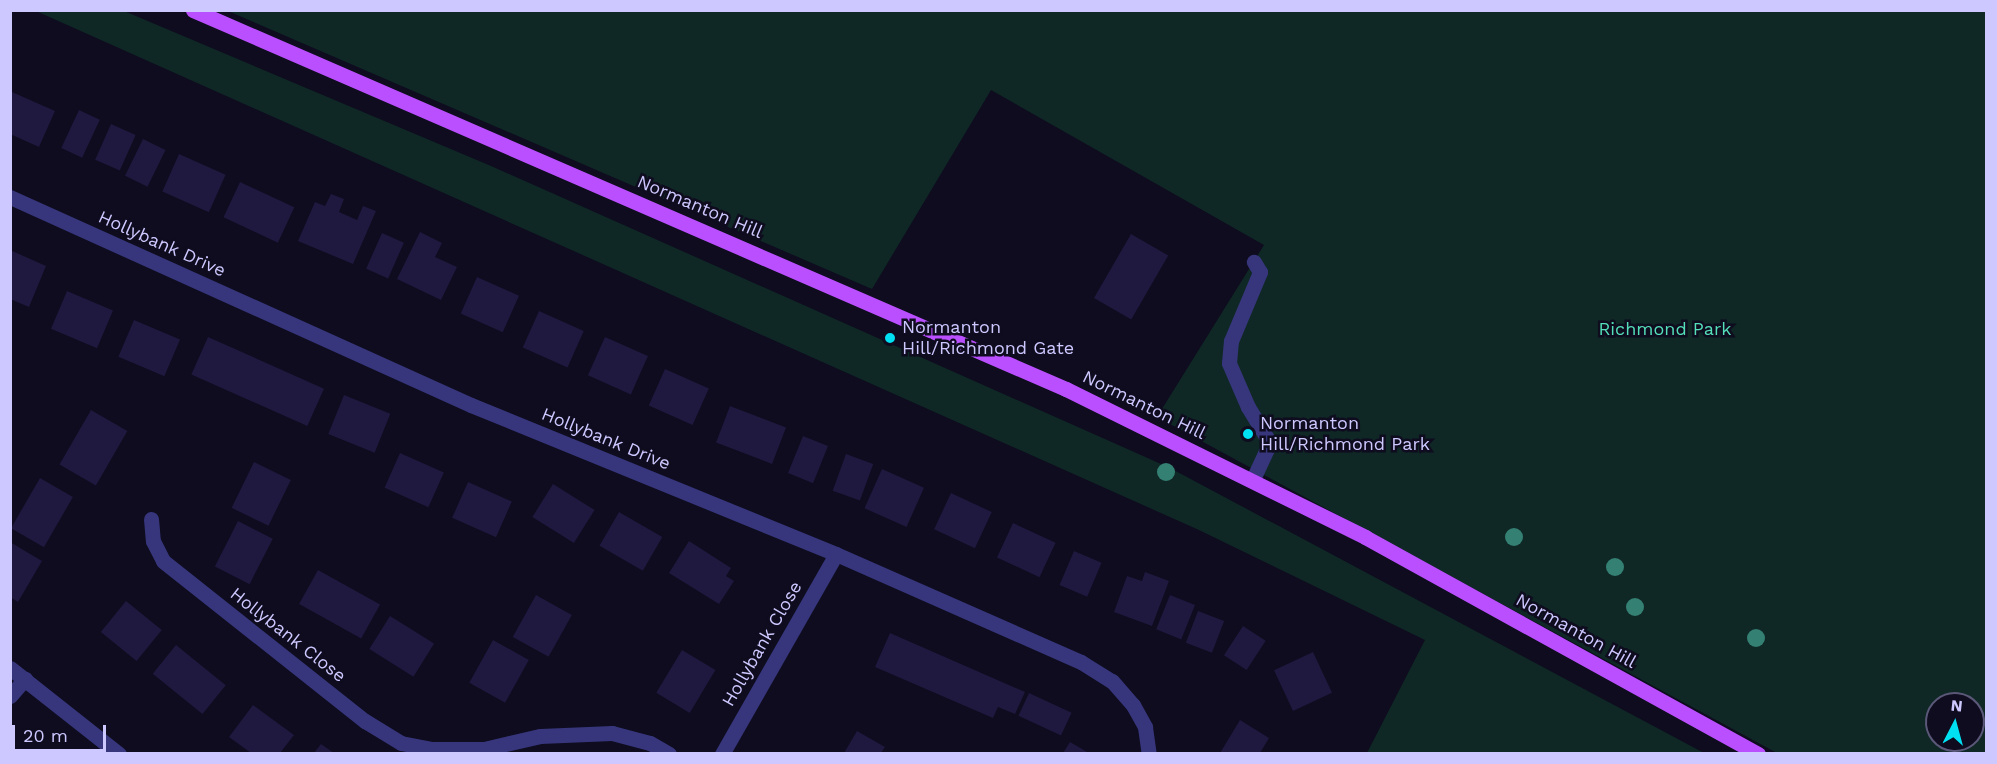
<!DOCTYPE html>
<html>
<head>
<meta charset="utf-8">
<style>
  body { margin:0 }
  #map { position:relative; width:1997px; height:764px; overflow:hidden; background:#0e0c1e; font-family:"Work Sans",sans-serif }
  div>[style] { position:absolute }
  .green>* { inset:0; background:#0f2826 }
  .building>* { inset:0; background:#1f183f; transform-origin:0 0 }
  .minor>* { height:15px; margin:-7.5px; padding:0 7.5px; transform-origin:7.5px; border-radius:7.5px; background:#37367d }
  .major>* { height:15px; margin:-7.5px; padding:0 7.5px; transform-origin:7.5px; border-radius:7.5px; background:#ba4fff }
  .trees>* { width:18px; height:18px; margin:-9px; border-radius:50%; background:#348073 }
  .dots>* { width:16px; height:16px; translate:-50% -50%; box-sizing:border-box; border:3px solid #0e0c1e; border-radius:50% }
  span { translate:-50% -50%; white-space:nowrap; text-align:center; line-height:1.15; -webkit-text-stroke:5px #0e0c1e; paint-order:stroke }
  .street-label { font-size:18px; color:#cdc8ff }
  .poi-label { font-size:18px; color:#cdc8ff }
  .left { translate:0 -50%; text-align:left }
  .park-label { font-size:18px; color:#54dfb9 }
  .frame { position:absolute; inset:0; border:12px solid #cdc8ff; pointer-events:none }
  .north { position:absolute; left:1925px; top:692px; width:60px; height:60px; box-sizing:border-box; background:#0e0c1e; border:2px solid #5a5778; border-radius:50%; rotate:6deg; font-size:16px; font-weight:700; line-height:24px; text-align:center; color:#cdc8ff }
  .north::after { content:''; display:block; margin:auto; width:21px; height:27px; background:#00e0f3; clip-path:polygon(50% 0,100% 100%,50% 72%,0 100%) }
  .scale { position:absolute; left:12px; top:725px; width:94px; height:27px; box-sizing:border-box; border:3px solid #cdc8ff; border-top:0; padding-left:8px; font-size:18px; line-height:21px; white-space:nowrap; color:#cdc8ff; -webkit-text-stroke:4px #0e0c1e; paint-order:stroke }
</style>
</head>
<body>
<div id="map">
  <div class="green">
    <div style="clip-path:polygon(36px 11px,124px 11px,491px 166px,1170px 468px,1704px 753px,1367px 753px,1425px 640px,1199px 530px)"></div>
    <div style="clip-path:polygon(evenodd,228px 11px,1986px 11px,1986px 753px,1777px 753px,1157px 417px,1264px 245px,991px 90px,872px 289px,228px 11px,1937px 704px,1973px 704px,1973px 740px,1937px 740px,1937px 704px)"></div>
  </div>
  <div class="building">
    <div style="clip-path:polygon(12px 92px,55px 111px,39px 147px,10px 134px)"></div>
    <div style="left:79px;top:110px;width:23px;height:42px;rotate:25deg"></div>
    <div style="left:111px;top:124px;width:27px;height:39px;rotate:24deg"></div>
    <div style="left:143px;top:139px;width:25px;height:41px;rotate:26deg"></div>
    <div style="left:179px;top:154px;width:51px;height:41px;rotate:24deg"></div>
    <div style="left:240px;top:182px;width:60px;height:39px;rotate:25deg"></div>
    <div style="clip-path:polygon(331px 194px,344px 199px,339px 212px,357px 220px,363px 206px,376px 211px,353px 264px,298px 241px,315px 202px,325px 206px)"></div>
    <div style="clip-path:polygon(420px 232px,442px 243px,435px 257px,457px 267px,441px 300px,397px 279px)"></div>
    <div style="left:382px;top:233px;width:24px;height:39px;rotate:24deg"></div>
    <div style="left:1131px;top:234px;width:43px;height:74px;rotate:30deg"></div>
    <div style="clip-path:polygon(10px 250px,46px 266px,29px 307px,10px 299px)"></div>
    <div style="left:477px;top:277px;width:46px;height:40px;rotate:24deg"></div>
    <div style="left:67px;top:291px;width:50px;height:41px;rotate:23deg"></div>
    <div style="left:539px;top:311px;width:49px;height:40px;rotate:24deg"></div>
    <div style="left:134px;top:320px;width:50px;height:40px;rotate:23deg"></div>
    <div style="left:208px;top:337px;width:127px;height:41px;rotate:24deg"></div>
    <div style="left:605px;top:337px;width:47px;height:42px;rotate:24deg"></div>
    <div style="left:665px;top:369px;width:48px;height:40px;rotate:24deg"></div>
    <div style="left:344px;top:395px;width:50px;height:42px;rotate:22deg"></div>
    <div style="left:730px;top:406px;width:60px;height:39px;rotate:21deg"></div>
    <div style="left:91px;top:410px;width:42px;height:63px;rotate:30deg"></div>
    <div style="left:803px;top:436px;width:27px;height:40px;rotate:22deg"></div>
    <div style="left:400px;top:453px;width:48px;height:38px;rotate:24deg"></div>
    <div style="left:846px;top:454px;width:29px;height:39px;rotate:20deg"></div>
    <div style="left:254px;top:462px;width:41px;height:51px;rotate:26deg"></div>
    <div style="left:882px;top:469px;width:46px;height:43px;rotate:24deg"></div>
    <div style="left:40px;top:478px;width:38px;height:58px;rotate:30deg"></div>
    <div style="left:468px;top:482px;width:48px;height:39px;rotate:24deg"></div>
    <div style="left:553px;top:484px;width:49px;height:39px;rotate:32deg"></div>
    <div style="left:951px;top:493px;width:45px;height:40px;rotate:25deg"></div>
    <div style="left:619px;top:512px;width:50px;height:39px;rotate:30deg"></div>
    <div style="left:238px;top:521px;width:39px;height:51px;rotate:27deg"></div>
    <div style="left:1013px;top:523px;width:47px;height:38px;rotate:25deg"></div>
    <div style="clip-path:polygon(689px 541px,731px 568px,726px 576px,734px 581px,719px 604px,669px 573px)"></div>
    <div style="clip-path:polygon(10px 542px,42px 561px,18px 602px,10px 597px)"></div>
    <div style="left:1074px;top:551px;width:30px;height:37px;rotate:23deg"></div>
    <div style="left:318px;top:570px;width:71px;height:39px;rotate:29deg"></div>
    <div style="clip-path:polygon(1145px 572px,1169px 581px,1152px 626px,1114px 612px,1127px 576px,1142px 581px)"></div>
    <div style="left:536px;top:595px;width:41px;height:48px;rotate:29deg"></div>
    <div style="left:1170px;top:595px;width:27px;height:37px;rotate:22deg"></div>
    <div style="left:126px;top:601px;width:46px;height:40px;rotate:39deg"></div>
    <div style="left:1198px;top:611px;width:28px;height:34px;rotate:21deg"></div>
    <div style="left:390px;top:616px;width:52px;height:39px;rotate:32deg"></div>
    <div style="left:1243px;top:626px;width:27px;height:35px;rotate:33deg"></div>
    <div style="clip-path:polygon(890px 633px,1025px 692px,1015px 714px,998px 707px,993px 718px,875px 667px)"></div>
    <div style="left:493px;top:640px;width:41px;height:49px;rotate:29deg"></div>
    <div style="left:176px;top:645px;width:64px;height:37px;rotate:39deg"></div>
    <div style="left:682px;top:650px;width:39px;height:50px;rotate:31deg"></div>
    <div style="left:1313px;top:652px;width:45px;height:43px;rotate:65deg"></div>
    <div style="left:1029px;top:693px;width:47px;height:25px;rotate:25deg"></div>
    <div style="clip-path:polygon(253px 705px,294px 735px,280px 753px,251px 753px,229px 737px)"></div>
    <div style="clip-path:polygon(1240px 720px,1269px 738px,1260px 753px,1220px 753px)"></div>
    <div style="clip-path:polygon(857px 731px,885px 747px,881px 753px,844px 753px)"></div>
    <div style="clip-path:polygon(1070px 742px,1089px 753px,1063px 753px)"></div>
    <div style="clip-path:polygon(321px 744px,334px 753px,314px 753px)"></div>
  </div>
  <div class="minor">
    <div style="left:10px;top:197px;width:506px;rotate:24.28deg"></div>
    <div style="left:471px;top:405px;width:394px;rotate:22.2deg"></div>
    <div style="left:836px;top:554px;width:268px;rotate:23.8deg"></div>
    <div style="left:1081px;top:662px;width:36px;rotate:32deg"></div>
    <div style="left:1112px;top:681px;width:32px;rotate:49deg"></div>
    <div style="left:1133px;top:705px;width:25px;rotate:61deg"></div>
    <div style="left:1145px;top:727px;width:27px;rotate:82deg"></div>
    <div style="left:1253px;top:479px;width:40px;rotate:-65deg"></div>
    <div style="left:1270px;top:443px;width:42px;rotate:-121.4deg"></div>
    <div style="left:1248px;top:407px;width:48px;rotate:-113.4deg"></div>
    <div style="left:1229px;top:363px;width:22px;rotate:-85deg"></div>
    <div style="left:1231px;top:341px;width:75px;rotate:-67.2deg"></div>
    <div style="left:1260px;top:272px;width:12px;rotate:-121deg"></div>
    <div style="left:151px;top:519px;width:22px;rotate:85deg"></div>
    <div style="left:153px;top:541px;width:22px;rotate:63deg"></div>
    <div style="left:163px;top:561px;width:258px;rotate:38.4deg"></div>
    <div style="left:365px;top:721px;width:42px;rotate:31.4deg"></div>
    <div style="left:401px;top:743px;width:33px;rotate:11deg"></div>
    <div style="left:433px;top:749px;width:51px"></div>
    <div style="left:484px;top:749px;width:57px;rotate:-13.1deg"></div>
    <div style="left:540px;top:736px;width:72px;rotate:-2.4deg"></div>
    <div style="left:612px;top:733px;width:39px;rotate:15deg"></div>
    <div style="left:650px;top:743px;width:22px;rotate:30deg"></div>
    <div style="left:10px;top:668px;width:139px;rotate:38.3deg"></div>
    <div style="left:10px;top:696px;width:23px;rotate:-49deg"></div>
    <div style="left:722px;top:754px;width:230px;rotate:-60.3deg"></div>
  </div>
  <div class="major">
    <div style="left:193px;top:10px;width:952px;rotate:23.47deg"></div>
    <div style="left:1066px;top:389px;width:334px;rotate:26.3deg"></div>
    <div style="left:1365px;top:537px;width:449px;rotate:28.9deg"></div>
  </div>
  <div class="trees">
    <div style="left:1166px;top:472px"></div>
    <div style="left:1514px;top:537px"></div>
    <div style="left:1615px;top:567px"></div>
    <div style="left:1635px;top:607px"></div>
    <div style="left:1756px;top:638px"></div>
  </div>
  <div class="dots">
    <div style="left:890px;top:338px;background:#00e0f3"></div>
    <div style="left:1248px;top:434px;background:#00e0f3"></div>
  </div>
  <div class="street-label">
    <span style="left:700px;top:207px;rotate:23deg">Normanton Hill</span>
    <span style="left:162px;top:244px;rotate:24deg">Hollybank Drive</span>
    <span style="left:1144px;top:405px;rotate:26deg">Normanton Hill</span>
    <span style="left:606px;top:439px;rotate:22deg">Hollybank Drive</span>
    <span style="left:1576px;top:631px;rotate:29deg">Normanton Hill</span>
    <span style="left:288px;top:635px;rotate:38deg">Hollybank Close</span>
    <span style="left:762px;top:644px;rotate:-60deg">Hollybank Close</span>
  </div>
  <div class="poi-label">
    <span class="left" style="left:902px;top:338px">Normanton<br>Hill/Richmond Gate</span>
    <span class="left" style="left:1260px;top:434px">Normanton<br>Hill/Richmond Park</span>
  </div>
  <div class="park-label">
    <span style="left:1665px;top:329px">Richmond Park</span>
  </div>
  <div class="frame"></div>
  <div class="north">N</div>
  <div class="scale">20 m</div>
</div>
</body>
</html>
